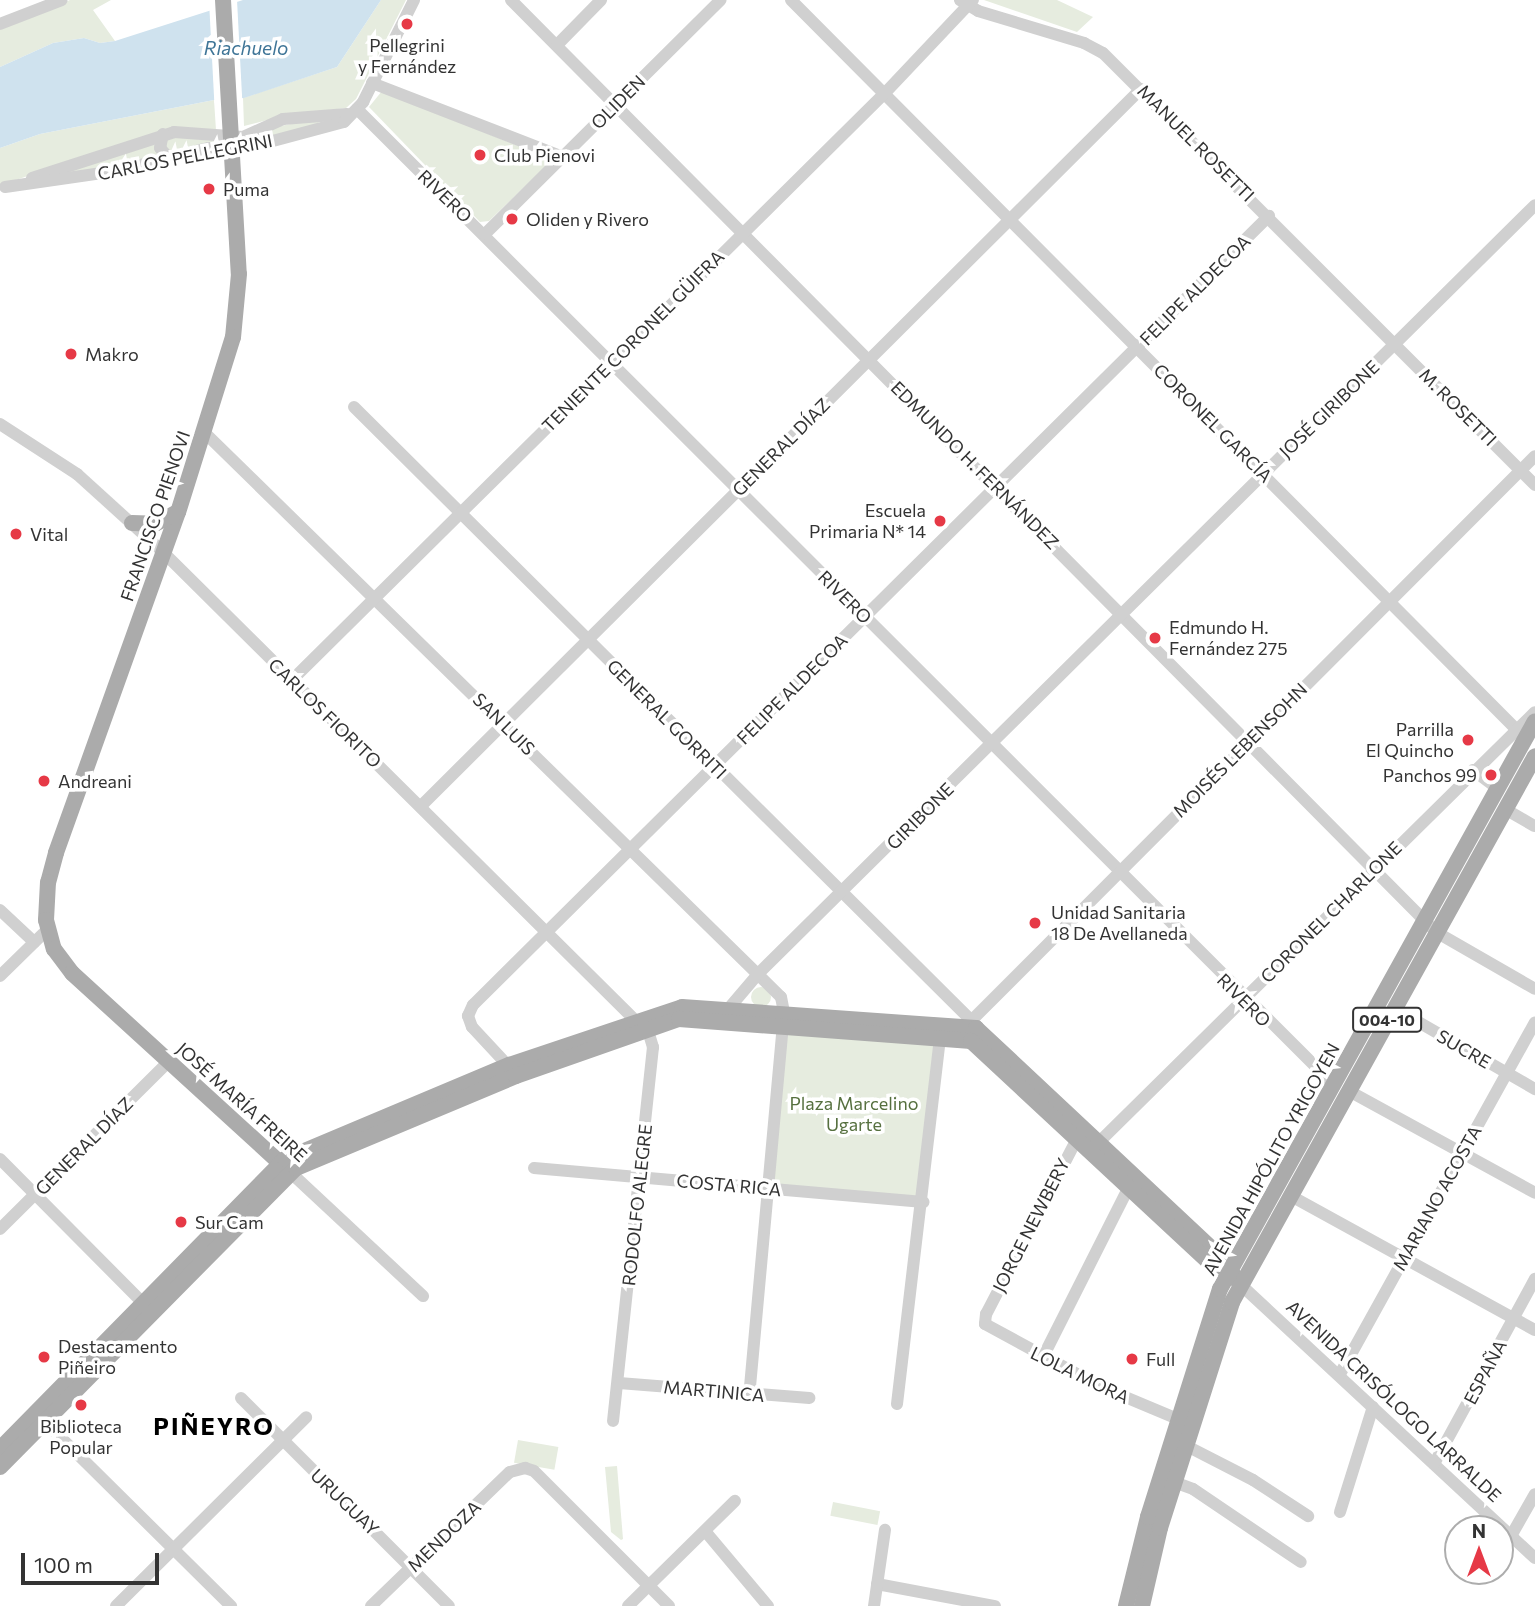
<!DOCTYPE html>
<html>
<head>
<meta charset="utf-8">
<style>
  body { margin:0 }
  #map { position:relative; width:1535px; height:1606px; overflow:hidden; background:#fff; font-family:Commissioner,sans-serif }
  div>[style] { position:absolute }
  .green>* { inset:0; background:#e6ecdf; transform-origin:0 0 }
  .round { border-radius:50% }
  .water>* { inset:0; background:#cfe2ee }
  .pier>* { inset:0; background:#fff; transform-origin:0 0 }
  .minor>* { height:12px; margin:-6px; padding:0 6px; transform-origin:6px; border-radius:6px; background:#d0d0d0 }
  .major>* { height:16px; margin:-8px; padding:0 8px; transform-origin:8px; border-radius:8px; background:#ababab }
  .dots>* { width:19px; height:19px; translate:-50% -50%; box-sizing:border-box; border:4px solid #fff; border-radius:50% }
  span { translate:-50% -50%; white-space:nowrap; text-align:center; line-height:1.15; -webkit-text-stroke:7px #fff; paint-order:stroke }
  .shield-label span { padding:2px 5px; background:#fff; border:2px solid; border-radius:5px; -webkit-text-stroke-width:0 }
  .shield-label { font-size:16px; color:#333; font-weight:700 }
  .poi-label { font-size:18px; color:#333 }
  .left { translate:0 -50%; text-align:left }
  .right { translate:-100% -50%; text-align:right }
  .street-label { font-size:18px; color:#333 }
  .park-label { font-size:18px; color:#56703f }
  .water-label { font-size:19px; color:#3f7597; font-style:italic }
  .district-label { font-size:24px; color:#000; font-weight:700; letter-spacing:2px }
  .north { position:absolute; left:1444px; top:1515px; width:70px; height:70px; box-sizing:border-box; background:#fff; border:2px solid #adadad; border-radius:50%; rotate:0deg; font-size:19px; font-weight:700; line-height:28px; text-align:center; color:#333 }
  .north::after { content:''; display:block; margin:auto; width:24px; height:32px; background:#e63946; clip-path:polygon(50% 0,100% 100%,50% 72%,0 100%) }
  .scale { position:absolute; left:21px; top:1553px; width:138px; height:32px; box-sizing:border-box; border:4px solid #333; border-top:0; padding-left:9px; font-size:21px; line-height:24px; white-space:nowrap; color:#333; -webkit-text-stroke:5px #fff; paint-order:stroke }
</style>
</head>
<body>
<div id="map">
  <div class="green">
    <div style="clip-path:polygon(70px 0,111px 0,93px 10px,115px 41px,100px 43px,84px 38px,53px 43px,0 67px,0 29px)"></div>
    <div style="clip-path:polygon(381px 0,406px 0,356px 99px,346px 108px,287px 115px,244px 126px,243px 98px,337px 67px)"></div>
    <div style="clip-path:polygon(984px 0,1057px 0,1093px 17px,1077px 32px)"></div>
    <div style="clip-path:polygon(382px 91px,548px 158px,548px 164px,489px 221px,480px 222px,369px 107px)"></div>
    <div style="clip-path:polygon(214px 100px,216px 130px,180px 127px,0 185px,0 148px,40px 134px)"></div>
    <div style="clip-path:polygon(333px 116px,290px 136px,5px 187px,173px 132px,223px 137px)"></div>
    <div class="round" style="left:751px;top:987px;width:20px;height:20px"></div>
    <div style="left:783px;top:1025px;width:158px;height:164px;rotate:5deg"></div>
    <div style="left:518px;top:1440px;width:41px;height:23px;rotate:10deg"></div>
    <div style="clip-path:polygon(617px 1466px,623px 1539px,621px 1540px,611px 1532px,605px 1467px)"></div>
    <div style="left:833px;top:1502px;width:48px;height:14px;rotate:11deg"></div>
  </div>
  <div class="water">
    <div style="clip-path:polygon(243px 0,381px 0,337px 67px,244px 98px,214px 100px,40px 134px,0 148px,0 67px,53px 43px,84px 38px,100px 43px,115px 41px)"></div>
  </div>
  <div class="pier">
    <div style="left:237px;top:0;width:102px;height:28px;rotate:87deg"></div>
  </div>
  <div class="minor">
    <div style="left:511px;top:0;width:1313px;rotate:45.22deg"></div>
    <div style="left:1436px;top:932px;width:114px;rotate:29.9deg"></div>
    <div style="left:791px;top:0;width:1027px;rotate:45.16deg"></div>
    <div style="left:960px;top:0;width:21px;rotate:31deg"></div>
    <div style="left:978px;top:11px;width:111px;rotate:16.8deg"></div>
    <div style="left:1084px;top:43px;width:21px;rotate:28deg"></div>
    <div style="left:1103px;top:53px;width:611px;rotate:45deg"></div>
    <div style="left:0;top:24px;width:66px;rotate:-21.2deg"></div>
    <div style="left:557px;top:45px;width:63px;rotate:-45.6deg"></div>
    <div style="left:372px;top:83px;width:205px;rotate:21.2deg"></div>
    <div style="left:357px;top:109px;width:1381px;rotate:44.97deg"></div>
    <div style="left:163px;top:134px;width:14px;rotate:102deg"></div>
    <div style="left:160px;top:148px;width:13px;rotate:48deg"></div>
    <div style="left:32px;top:178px;width:149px;rotate:-17.9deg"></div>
    <div style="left:174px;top:132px;width:69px;rotate:4.1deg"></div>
    <div style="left:243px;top:137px;width:44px;rotate:-24.2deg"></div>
    <div style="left:283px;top:119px;width:64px;rotate:-4.5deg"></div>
    <div style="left:5px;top:187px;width:112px;rotate:-8.2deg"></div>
    <div style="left:116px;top:171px;width:96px;rotate:-13.9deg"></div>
    <div style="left:209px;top:148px;width:41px;rotate:-1.4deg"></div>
    <div style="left:250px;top:147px;width:97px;rotate:-14.9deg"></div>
    <div style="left:344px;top:122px;width:28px;rotate:-46deg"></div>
    <div style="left:363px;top:102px;width:114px;rotate:-63.4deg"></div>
    <div style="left:485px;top:234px;width:332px;rotate:-44.8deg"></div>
    <div style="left:354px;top:407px;width:877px;rotate:44.82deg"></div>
    <div style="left:0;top:424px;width:92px;rotate:33deg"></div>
    <div style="left:77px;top:474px;width:118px;rotate:42.2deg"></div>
    <div style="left:164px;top:553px;width:683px;rotate:44.76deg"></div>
    <div style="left:649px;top:1034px;width:14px;rotate:73deg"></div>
    <div style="left:653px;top:1047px;width:376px;rotate:96.1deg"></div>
    <div style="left:205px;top:433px;width:806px;rotate:44.4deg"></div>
    <div style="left:781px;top:997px;width:16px;rotate:79deg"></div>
    <div style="left:784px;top:1013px;width:383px;rotate:95.2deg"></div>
    <div style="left:291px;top:681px;width:836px;rotate:-44.71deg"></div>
    <div style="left:885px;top:93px;width:128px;rotate:-46.6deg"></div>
    <div style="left:1473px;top:770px;width:30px;rotate:37deg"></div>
    <div style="left:421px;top:806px;width:1016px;rotate:-44.88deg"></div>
    <div style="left:1505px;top:809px;width:34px;rotate:30deg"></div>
    <div style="left:0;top:910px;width:47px;rotate:43.3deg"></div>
    <div style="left:0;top:976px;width:66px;rotate:-44.4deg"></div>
    <div style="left:1394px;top:1008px;width:163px;rotate:29.9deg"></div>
    <div style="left:724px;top:1014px;width:52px;rotate:-49.6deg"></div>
    <div style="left:758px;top:974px;width:1093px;rotate:-44.7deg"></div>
    <div style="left:512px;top:1070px;width:59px;rotate:-132.9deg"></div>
    <div style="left:472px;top:1027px;width:12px;rotate:-110deg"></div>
    <div style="left:468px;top:1016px;width:12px;rotate:-66deg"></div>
    <div style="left:473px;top:1005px;width:1121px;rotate:-44.75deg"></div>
    <div style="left:1349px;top:1091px;width:212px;rotate:28.7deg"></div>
    <div style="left:1080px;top:1133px;width:204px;rotate:117.4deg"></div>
    <div style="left:986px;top:1314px;width:10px;rotate:96deg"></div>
    <div style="left:985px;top:1324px;width:130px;rotate:28.5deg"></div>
    <div style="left:1099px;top:1386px;width:86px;rotate:22.7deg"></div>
    <div style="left:1094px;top:1147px;width:619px;rotate:-44.61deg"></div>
    <div style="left:0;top:1159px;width:211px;rotate:45.2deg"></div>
    <div style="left:534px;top:1168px;width:391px;rotate:5deg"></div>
    <div style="left:290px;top:1172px;width:182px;rotate:43deg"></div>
    <div style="left:1291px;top:1196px;width:278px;rotate:28.8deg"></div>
    <div style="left:0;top:1229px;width:237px;rotate:-44.8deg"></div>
    <div style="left:1241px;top:1285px;width:401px;rotate:42.9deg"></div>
    <div style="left:1043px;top:1357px;width:191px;rotate:-63.2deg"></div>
    <div style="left:1340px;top:1374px;width:402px;rotate:-61deg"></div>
    <div style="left:619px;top:1383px;width:191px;rotate:4.5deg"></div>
    <div style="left:241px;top:1398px;width:294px;rotate:45deg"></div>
    <div style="left:897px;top:1404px;width:369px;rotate:-83.3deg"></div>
    <div style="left:940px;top:1038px;width:29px;rotate:-25deg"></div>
    <div style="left:966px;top:1026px;width:805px;rotate:-45.05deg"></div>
    <div style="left:40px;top:1417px;width:269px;rotate:44.7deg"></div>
    <div style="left:1179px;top:1442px;width:83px;rotate:27.2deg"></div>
    <div style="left:1253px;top:1480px;width:66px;rotate:33.2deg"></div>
    <div style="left:1434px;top:1464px;width:211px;rotate:-61.4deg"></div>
    <div style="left:1174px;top:1482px;width:20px;rotate:20deg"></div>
    <div style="left:1193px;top:1489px;width:130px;rotate:34.1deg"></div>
    <div style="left:1340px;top:1512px;width:110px;rotate:-72.6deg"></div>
    <div style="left:705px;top:1531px;width:98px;rotate:50deg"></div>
    <div style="left:1511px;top:1536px;width:48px;rotate:-60.3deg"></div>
    <div style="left:877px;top:1584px;width:120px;rotate:10.6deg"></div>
    <div style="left:116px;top:1606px;width:268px;rotate:-44.8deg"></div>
    <div style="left:371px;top:1606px;width:193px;rotate:-44deg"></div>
    <div style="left:510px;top:1472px;width:16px;rotate:-15deg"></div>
    <div style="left:525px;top:1468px;width:9px;rotate:18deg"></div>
    <div style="left:534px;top:1471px;width:191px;rotate:45deg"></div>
    <div style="left:628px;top:1606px;width:150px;rotate:-44.5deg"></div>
    <div style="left:874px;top:1606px;width:77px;rotate:-81.8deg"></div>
  </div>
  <div class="major">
    <div style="left:223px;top:0;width:274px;rotate:86.7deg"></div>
    <div style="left:239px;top:274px;width:63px;rotate:95.4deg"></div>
    <div style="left:233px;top:337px;width:183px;rotate:107.4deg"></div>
    <div style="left:178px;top:512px;width:362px;rotate:109.7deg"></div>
    <div style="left:56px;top:853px;width:30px;rotate:105deg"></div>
    <div style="left:48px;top:882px;width:38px;rotate:93deg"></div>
    <div style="left:46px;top:920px;width:30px;rotate:75deg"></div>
    <div style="left:54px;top:949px;width:30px;rotate:53deg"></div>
    <div style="left:72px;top:973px;width:291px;rotate:42.4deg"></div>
    <div style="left:132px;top:523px;width:23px;rotate:2deg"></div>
    <div style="left:155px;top:524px;width:26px;rotate:-28deg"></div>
    <div style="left:0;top:1449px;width:407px;rotate:-45.5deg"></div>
    <div style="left:285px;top:1159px;width:243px;rotate:-22.8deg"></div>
    <div style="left:509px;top:1065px;width:182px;rotate:-18.5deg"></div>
    <div style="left:682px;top:1007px;width:295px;rotate:4.1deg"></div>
    <div style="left:976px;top:1028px;width:333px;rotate:43.1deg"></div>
    <div style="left:1219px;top:1255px;width:37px;rotate:54deg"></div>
    <div style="left:0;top:1467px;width:421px;rotate:-45.3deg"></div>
    <div style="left:296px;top:1168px;width:238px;rotate:-22.7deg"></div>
    <div style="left:516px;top:1076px;width:173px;rotate:-19.3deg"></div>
    <div style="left:679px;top:1019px;width:293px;rotate:4.3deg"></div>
    <div style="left:971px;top:1041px;width:330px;rotate:42.9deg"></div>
    <div style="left:1213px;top:1266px;width:16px;rotate:18deg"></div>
    <div style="left:1126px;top:1606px;width:92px;rotate:-76.1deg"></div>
    <div style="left:1148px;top:1517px;width:239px;rotate:-72.5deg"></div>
    <div style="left:1220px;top:1289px;width:649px;rotate:-60.99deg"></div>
    <div style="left:1142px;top:1606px;width:80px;rotate:-77deg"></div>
    <div style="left:1160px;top:1528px;width:237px;rotate:-72.3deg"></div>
    <div style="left:1232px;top:1302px;width:624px;rotate:-60.97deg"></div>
  </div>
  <div class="dots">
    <div style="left:407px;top:24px;background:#e63946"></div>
    <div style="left:480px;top:155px;background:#e63946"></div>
    <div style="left:209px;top:189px;background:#e63946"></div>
    <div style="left:512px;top:219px;background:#e63946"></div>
    <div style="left:71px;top:354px;background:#e63946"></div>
    <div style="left:940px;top:521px;background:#e63946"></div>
    <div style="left:16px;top:534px;background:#e63946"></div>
    <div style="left:1155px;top:638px;background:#e63946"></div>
    <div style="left:1468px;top:740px;background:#e63946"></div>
    <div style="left:1491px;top:775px;background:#e63946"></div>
    <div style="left:44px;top:781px;background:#e63946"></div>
    <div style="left:1035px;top:923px;background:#e63946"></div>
    <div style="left:181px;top:1222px;background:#e63946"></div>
    <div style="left:44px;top:1357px;background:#e63946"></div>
    <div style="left:1132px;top:1359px;background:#e63946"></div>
    <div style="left:81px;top:1405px;background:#e63946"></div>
  </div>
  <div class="shield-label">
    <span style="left:1387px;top:1020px">004-10</span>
  </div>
  <div class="poi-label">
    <span style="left:407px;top:56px">Pellegrini<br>y Fernández</span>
    <span class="left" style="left:494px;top:155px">Club Pienovi</span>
    <span class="left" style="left:223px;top:189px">Puma</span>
    <span class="left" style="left:526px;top:219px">Oliden y Rivero</span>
    <span class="left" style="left:85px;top:354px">Makro</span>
    <span class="right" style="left:926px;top:521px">Escuela<br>Primaria N* 14</span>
    <span class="left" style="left:30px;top:534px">Vital</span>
    <span class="left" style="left:1169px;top:638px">Edmundo H.<br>Fernández 275</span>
    <span class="right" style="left:1454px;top:740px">Parrilla<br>El Quincho</span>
    <span class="right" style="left:1477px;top:775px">Panchos 99</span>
    <span class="left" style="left:58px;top:781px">Andreani</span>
    <span class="left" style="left:1051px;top:923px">Unidad Sanitaria<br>18 De Avellaneda</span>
    <span class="left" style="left:195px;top:1222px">Sur Cam</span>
    <span class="left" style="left:58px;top:1357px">Destacamento<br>Piñeiro</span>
    <span class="left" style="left:1146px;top:1359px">Full</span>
    <span style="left:81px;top:1437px">Biblioteca<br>Popular</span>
  </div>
  <div class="street-label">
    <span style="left:618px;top:102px;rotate:-45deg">OLIDEN</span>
    <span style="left:1196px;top:143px;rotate:45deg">MANUEL ROSETTI</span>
    <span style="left:185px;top:157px;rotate:-11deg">CARLOS PELLEGRINI</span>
    <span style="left:445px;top:196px;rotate:44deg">RIVERO</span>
    <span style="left:1195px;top:290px;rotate:-45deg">FELIPE ALDECOA</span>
    <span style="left:633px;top:341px;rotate:-45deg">TENIENTE CORONEL GÜIFRA</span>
    <span style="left:1458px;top:407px;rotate:45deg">M. ROSETTI</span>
    <span style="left:1329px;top:409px;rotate:-44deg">JOSÉ GIRIBONE</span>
    <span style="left:1213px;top:423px;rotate:45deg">CORONEL GARCÍA</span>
    <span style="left:781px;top:447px;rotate:-45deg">GENERAL DÍAZ</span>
    <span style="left:975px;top:465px;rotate:45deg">EDMUNDO H. FERNÁNDEZ</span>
    <span style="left:155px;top:516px;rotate:-71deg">FRANCISCO PIENOVI</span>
    <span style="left:845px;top:597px;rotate:45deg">RIVERO</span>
    <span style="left:792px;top:689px;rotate:-45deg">FELIPE ALDECOA</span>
    <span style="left:325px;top:713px;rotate:44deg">CARLOS FIORITO</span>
    <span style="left:667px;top:719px;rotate:45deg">GENERAL GORRITI</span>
    <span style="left:504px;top:724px;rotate:45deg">SAN LUIS</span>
    <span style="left:1240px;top:750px;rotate:-45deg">MOISÉS LEBENSOHN</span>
    <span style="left:920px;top:816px;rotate:-45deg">GIRIBONE</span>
    <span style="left:1331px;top:912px;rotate:-45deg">CORONEL CHARLONE</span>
    <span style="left:1244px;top:1000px;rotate:45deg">RIVERO</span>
    <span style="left:1464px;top:1049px;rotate:30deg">SUCRE</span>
    <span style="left:242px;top:1102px;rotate:42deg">JOSÉ MARÍA FREIRE</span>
    <span style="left:84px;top:1146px;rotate:-45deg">GENERAL DÍAZ</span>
    <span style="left:1271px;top:1159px;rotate:-61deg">AVENIDA HIPÓLITO YRIGOYEN</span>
    <span style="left:729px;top:1185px;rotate:5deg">COSTA RICA</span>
    <span style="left:1437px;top:1198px;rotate:-61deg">MARIANO ACOSTA</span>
    <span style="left:637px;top:1205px;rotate:-84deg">RODOLFO ALEGRE</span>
    <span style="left:1031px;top:1225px;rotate:-63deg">JORGE NEWBERY</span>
    <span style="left:1485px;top:1372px;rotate:-62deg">ESPAÑA</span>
    <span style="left:1080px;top:1375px;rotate:26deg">LOLA MORA</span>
    <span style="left:714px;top:1391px;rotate:5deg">MARTINICA</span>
    <span style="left:1394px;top:1401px;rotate:43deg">AVENIDA CRISÓLOGO LARRALDE</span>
    <span style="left:345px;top:1502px;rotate:44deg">URUGUAY</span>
    <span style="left:444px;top:1536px;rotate:-44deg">MENDOZA</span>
  </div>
  <div class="park-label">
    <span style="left:854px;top:1114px">Plaza Marcelino<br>Ugarte</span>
  </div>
  <div class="water-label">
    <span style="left:246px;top:48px">Riachuelo</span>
  </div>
  <div class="district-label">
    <span style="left:214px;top:1426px">PIÑEYRO</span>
  </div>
  <div class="north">N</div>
  <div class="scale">100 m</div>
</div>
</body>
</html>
